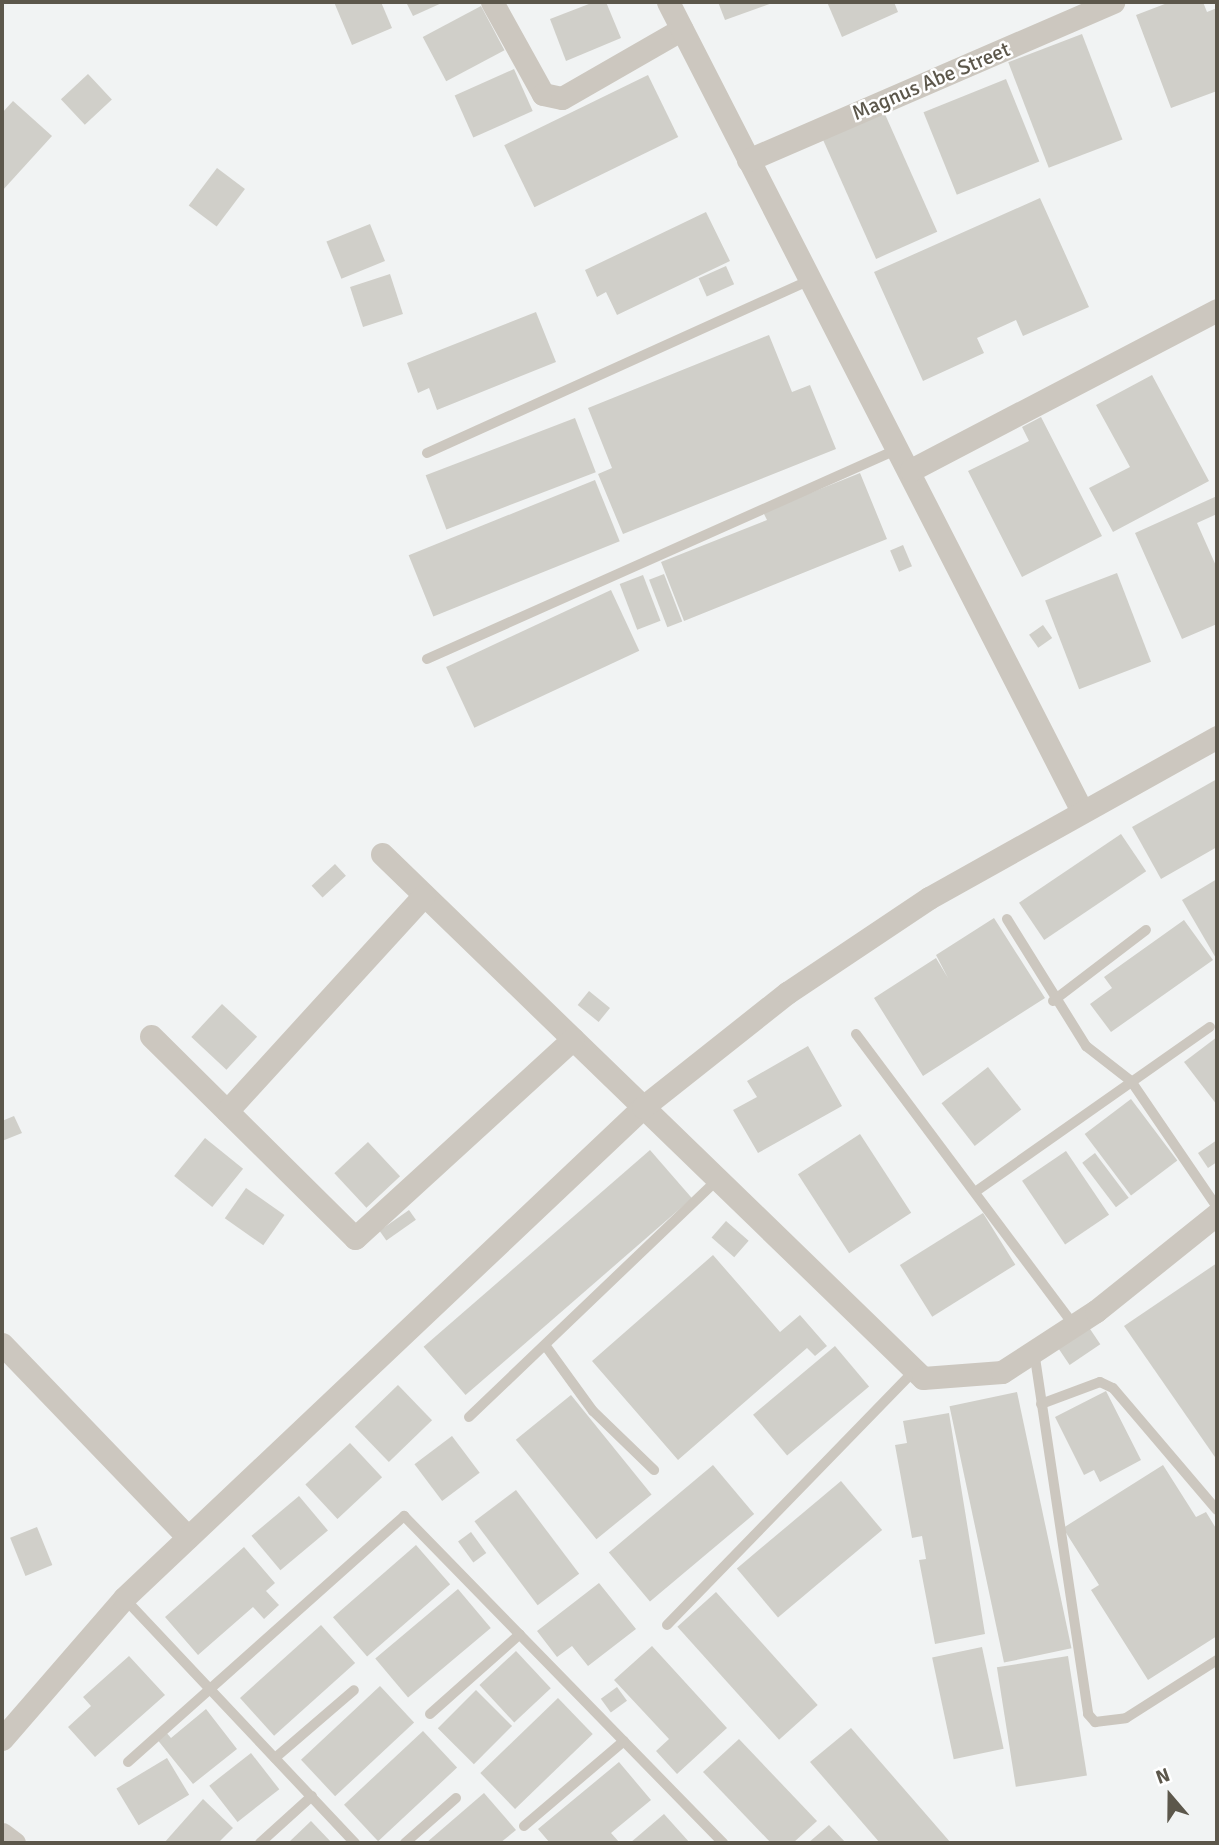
<!DOCTYPE html>
<html>
<head>
<meta charset="utf-8">
<style>
  body { margin:0 }
  #map { position:relative; width:1219px; height:1845px; overflow:hidden; background:#f1f3f3; font-family:Signika,sans-serif }
  div>[style] { position:absolute }
  .building>* { inset:0; background:#d0cfc9; transform-origin:0 0 }
  .service>* { height:10px; margin:-5px; padding:0 5px; transform-origin:5px; border-radius:5px; background:#ccc7bf }
  .minor>* { height:23px; margin:-11.5px; padding:0 11.5px; transform-origin:11.5px; border-radius:11.5px; background:#ccc7bf }
  span { translate:-50% -50%; white-space:nowrap; text-align:center; line-height:1.15; -webkit-text-stroke:5px #fff; paint-order:stroke }
  .street-label { font-size:21px; color:#5c574b }
  .frame { position:absolute; inset:0; border:4px solid #5c574b; pointer-events:none }
  .north { position:absolute; left:1135px; top:1761px; width:70px; height:70px; -webkit-text-stroke:5px #fff; paint-order:stroke; rotate:340deg; font-size:19px; font-weight:700; line-height:28px; text-align:center; color:#5c574b }
  .north::after { content:''; display:block; margin:auto; width:24px; height:32px; background:#5c574b; clip-path:polygon(50% 0,100% 100%,50% 72%,0 100%) }
</style>
</head>
<body>
<div id="map">
  <div class="building">
    <div style="clip-path:polygon(334px 2px,381px 2px,392px 28px,352px 45px)"></div>
    <div style="clip-path:polygon(406px 2px,444px 2px,413px 16px)"></div>
    <div style="clip-path:polygon(594px 2px,606px 2px,621px 38px,566px 61px,550px 19px)"></div>
    <div style="clip-path:polygon(718px 2px,775px 2px,725px 20px)"></div>
    <div style="clip-path:polygon(827px 2px,894px 2px,898px 12px,842px 37px)"></div>
    <div style="clip-path:polygon(1170px 2px,1203px 2px,1207px 12px,1217px 8px,1217px 91px,1171px 108px,1136px 15px)"></div>
    <div style="left:481px;top:6px;width:50px;height:66px;rotate:62deg"></div>
    <div style="left:1082px;top:34px;width:113px;height:79px;rotate:69deg"></div>
    <div style="left:514px;top:69px;width:46px;height:65px;rotate:66deg"></div>
    <div style="left:88px;top:74px;width:35px;height:37px;rotate:47deg"></div>
    <div style="left:648px;top:75px;width:69px;height:160px;rotate:64deg"></div>
    <div style="left:1006px;top:79px;width:89px;height:89px;rotate:68deg"></div>
    <div style="clip-path:polygon(13px 101px,52px 136px,2px 191px,2px 113px)"></div>
    <div style="left:884px;top:112px;width:131px;height:67px;rotate:66deg"></div>
    <div style="left:217px;top:168px;width:35px;height:47px;rotate:37deg"></div>
    <div style="clip-path:polygon(1040px 198px,1089px 307px,1023px 336px,1016px 320px,977px 338px,984px 353px,923px 381px,874px 272px)"></div>
    <div style="clip-path:polygon(706px 212px,730px 261px,617px 315px,606px 292px,597px 297px,585px 270px)"></div>
    <div style="left:370px;top:224px;width:40px;height:47px;rotate:68deg"></div>
    <div style="left:726px;top:266px;width:20px;height:30px;rotate:66deg"></div>
    <div style="left:390px;top:274px;width:42px;height:42px;rotate:72deg"></div>
    <div style="clip-path:polygon(536px 312px,556px 362px,437px 410px,429px 388px,418px 393px,407px 363px)"></div>
    <div style="clip-path:polygon(769px 335px,792px 392px,810px 385px,836px 449px,623px 534px,598px 474px,612px 468px,588px 408px)"></div>
    <div style="clip-path:polygon(1152px 375px,1209px 481px,1113px 532px,1089px 488px,1130px 467px,1096px 405px)"></div>
    <div style="clip-path:polygon(1041px 417px,1102px 536px,1022px 577px,968px 471px,1029px 441px,1022px 427px)"></div>
    <div style="left:575px;top:418px;width:58px;height:160px;rotate:69deg"></div>
    <div style="clip-path:polygon(860px 473px,887px 539px,684px 621px,661px 562px,767px 520px,763px 512px)"></div>
    <div style="left:595px;top:480px;width:66px;height:201px;rotate:68deg"></div>
    <div style="clip-path:polygon(1217px 496px,1217px 514px,1197px 523px,1217px 568px,1217px 624px,1182px 639px,1135px 533px)"></div>
    <div style="left:903px;top:545px;width:23px;height:14px;rotate:67deg"></div>
    <div style="left:1117px;top:573px;width:95px;height:77px;rotate:69deg"></div>
    <div style="left:664px;top:574px;width:51px;height:16px;rotate:69deg"></div>
    <div style="left:643px;top:575px;width:49px;height:25px;rotate:69deg"></div>
    <div style="left:611px;top:590px;width:67px;height:182px;rotate:65deg"></div>
    <div style="left:1043px;top:625px;width:16px;height:17px;rotate:55deg"></div>
    <div style="clip-path:polygon(1217px 779px,1217px 847px,1161px 879px,1132px 827px)"></div>
    <div style="left:1121px;top:834px;width:45px;height:123px;rotate:56deg"></div>
    <div style="left:335px;top:864px;width:16px;height:32px;rotate:47deg"></div>
    <div style="clip-path:polygon(1217px 879px,1217px 960px,1182px 900px)"></div>
    <div style="clip-path:polygon(994px 918px,1045px 998px,923px 1076px,874px 998px,936px 958px,948px 978px,936px 955px)"></div>
    <div style="clip-path:polygon(1184px 920px,1213px 960px,1111px 1032px,1090px 1004px,1112px 988px,1104px 977px)"></div>
    <div style="left:589px;top:991px;width:27px;height:18px;rotate:39deg"></div>
    <div style="left:222px;top:1004px;width:48px;height:45px;rotate:43deg"></div>
    <div style="clip-path:polygon(1217px 1037px,1217px 1105px,1184px 1062px)"></div>
    <div style="clip-path:polygon(808px 1046px,842px 1106px,758px 1153px,733px 1110px,757px 1097px,747px 1081px)"></div>
    <div style="left:988px;top:1067px;width:54px;height:59px;rotate:52deg"></div>
    <div style="left:1131px;top:1099px;width:77px;height:58px;rotate:53deg"></div>
    <div style="clip-path:polygon(14px 1116px,22px 1133px,2px 1141px,2px 1121px)"></div>
    <div style="left:860px;top:1134px;width:94px;height:74px;rotate:57deg"></div>
    <div style="left:205px;top:1138px;width:49px;height:49px;rotate:39deg"></div>
    <div style="clip-path:polygon(1217px 1140px,1217px 1162px,1208px 1168px,1198px 1153px)"></div>
    <div style="left:368px;top:1142px;width:47px;height:46px;rotate:47deg"></div>
    <div style="left:650px;top:1150px;width:64px;height:300px;rotate:49deg"></div>
    <div style="left:1066px;top:1151px;width:77px;height:53px;rotate:56deg"></div>
    <div style="left:1095px;top:1153px;width:56px;height:16px;rotate:53deg"></div>
    <div style="left:246px;top:1188px;width:47px;height:37px;rotate:35deg"></div>
    <div style="left:409px;top:1210px;width:12px;height:36px;rotate:55deg"></div>
    <div style="left:983px;top:1213px;width:61px;height:98px;rotate:58deg"></div>
    <div style="left:726px;top:1221px;width:30px;height:22px;rotate:41deg"></div>
    <div style="clip-path:polygon(713px 1255px,780px 1332px,800px 1315px,827px 1346px,815px 1356px,807px 1348px,678px 1460px,592px 1361px)"></div>
    <div style="clip-path:polygon(1217px 1263px,1217px 1460px,1124px 1326px)"></div>
    <div style="left:1088px;top:1326px;width:22px;height:37px;rotate:56deg"></div>
    <div style="left:835px;top:1346px;width:53px;height:107px;rotate:50deg"></div>
    <div style="left:398px;top:1385px;width:49px;height:60px;rotate:46deg"></div>
    <div style="clip-path:polygon(1106px 1391px,1141px 1460px,1100px 1482px,1094px 1470px,1084px 1475px,1055px 1417px)"></div>
    <div style="left:1017px;top:1392px;width:262px;height:69px;rotate:78deg"></div>
    <div style="left:571px;top:1395px;width:128px;height:71px;rotate:51deg"></div>
    <div style="clip-path:polygon(949px 1413px,985px 1634px,935px 1644px,919px 1560px,926px 1559px,922px 1536px,912px 1538px,895px 1445px,907px 1443px,903px 1421px)"></div>
    <div style="left:452px;top:1436px;width:46px;height:47px;rotate:53deg"></div>
    <div style="left:350px;top:1443px;width:47px;height:61px;rotate:47deg"></div>
    <div style="left:713px;top:1465px;width:64px;height:136px;rotate:50deg"></div>
    <div style="clip-path:polygon(1163px 1465px,1196px 1517px,1206px 1512px,1217px 1530px,1217px 1636px,1148px 1680px,1091px 1590px,1099px 1585px,1063px 1528px)"></div>
    <div style="left:841px;top:1481px;width:64px;height:136px;rotate:50deg"></div>
    <div style="left:516px;top:1490px;width:105px;height:52px;rotate:53deg"></div>
    <div style="left:299px;top:1496px;width:45px;height:62px;rotate:50deg"></div>
    <div style="left:37px;top:1527px;width:41px;height:29px;rotate:68deg"></div>
    <div style="left:471px;top:1532px;width:26px;height:16px;rotate:54deg"></div>
    <div style="left:416px;top:1545px;width:52px;height:110px;rotate:49deg"></div>
    <div style="clip-path:polygon(244px 1547px,275px 1583px,266px 1591px,279px 1605px,264px 1619px,253px 1607px,198px 1655px,165px 1617px)"></div>
    <div style="clip-path:polygon(599px 1583px,636px 1629px,588px 1666px,572px 1646px,557px 1657px,537px 1631px)"></div>
    <div style="left:458px;top:1589px;width:51px;height:108px;rotate:50deg"></div>
    <div style="left:716px;top:1592px;width:152px;height:52px;rotate:48deg"></div>
    <div style="left:321px;top:1625px;width:51px;height:109px;rotate:48deg"></div>
    <div style="clip-path:polygon(652px 1646px,727px 1728px,677px 1774px,656px 1751px,669px 1739px,614px 1680px)"></div>
    <div style="left:982px;top:1647px;width:104px;height:51px;rotate:78deg"></div>
    <div style="left:516px;top:1651px;width:51px;height:50px;rotate:47deg"></div>
    <div style="clip-path:polygon(129px 1656px,165px 1695px,95px 1757px,68px 1727px,91px 1706px,83px 1697px)"></div>
    <div style="left:1068px;top:1656px;width:121px;height:72px;rotate:81deg"></div>
    <div style="left:380px;top:1686px;width:50px;height:108px;rotate:47deg"></div>
    <div style="left:617px;top:1687px;width:17px;height:20px;rotate:54deg"></div>
    <div style="left:476px;top:1690px;width:51px;height:54px;rotate:45deg"></div>
    <div style="left:558px;top:1698px;width:50px;height:108px;rotate:46deg"></div>
    <div style="clip-path:polygon(206px 1709px,237px 1749px,193px 1784px,156px 1738px,165px 1731px,171px 1738px)"></div>
    <div style="clip-path:polygon(851px 1728px,951px 1843px,880px 1843px,810px 1762px)"></div>
    <div style="left:423px;top:1731px;width:50px;height:108px;rotate:47deg"></div>
    <div style="clip-path:polygon(739px 1739px,817px 1821px,793px 1843px,771px 1843px,703px 1772px)"></div>
    <div style="left:251px;top:1753px;width:46px;height:53px;rotate:52deg"></div>
    <div style="left:167px;top:1758px;width:43px;height:59px;rotate:59deg"></div>
    <div style="clip-path:polygon(619px 1762px,651px 1800px,611px 1833px,619px 1842px,550px 1843px,538px 1829px)"></div>
    <div style="clip-path:polygon(484px 1793px,516px 1830px,500px 1843px,426px 1843px)"></div>
    <div style="clip-path:polygon(203px 1799px,233px 1828px,218px 1843px,164px 1843px)"></div>
    <div style="clip-path:polygon(664px 1814px,690px 1843px,630px 1843px)"></div>
    <div style="clip-path:polygon(311px 1821px,332px 1843px,288px 1843px)"></div>
    <div style="clip-path:polygon(829px 1825px,846px 1843px,808px 1843px)"></div>
  </div>
  <div class="service">
    <div style="left:427px;top:453px;width:421px;rotate:-24.3deg"></div>
    <div style="left:427px;top:659px;width:516px;rotate:-24.03deg"></div>
    <div style="left:1007px;top:919px;width:150px;rotate:58.1deg"></div>
    <div style="left:1086px;top:1046px;width:57px;rotate:37.9deg"></div>
    <div style="left:1131px;top:1081px;width:153px;rotate:55.7deg"></div>
    <div style="left:1053px;top:1001px;width:117px;rotate:-37.4deg"></div>
    <div style="left:856px;top:1034px;width:361px;rotate:53.2deg"></div>
    <div style="left:975px;top:1192px;width:287px;rotate:-35.1deg"></div>
    <div style="left:545px;top:1345px;width:82px;rotate:54deg"></div>
    <div style="left:593px;top:1411px;width:85px;rotate:44deg"></div>
    <div style="left:1034px;top:1351px;width:367px;rotate:81.5deg"></div>
    <div style="left:1088px;top:1714px;width:11px;rotate:49deg"></div>
    <div style="left:1095px;top:1722px;width:31px;rotate:-7deg"></div>
    <div style="left:1126px;top:1718px;width:108px;rotate:-32.5deg"></div>
    <div style="left:1041px;top:1404px;width:63px;rotate:-20.4deg"></div>
    <div style="left:1100px;top:1382px;width:14px;rotate:25deg"></div>
    <div style="left:1113px;top:1388px;width:160px;rotate:49.6deg"></div>
    <div style="left:469px;top:1417px;width:344px;rotate:-43.7deg"></div>
    <div style="left:124px;top:1598px;width:337px;rotate:46.7deg"></div>
    <div style="left:667px;top:1625px;width:356px;rotate:-45.8deg"></div>
    <div style="left:430px;top:1714px;width:120px;rotate:-41.6deg"></div>
    <div style="left:275px;top:1758px;width:104px;rotate:-40.7deg"></div>
    <div style="left:128px;top:1762px;width:370px;rotate:-41.7deg"></div>
    <div style="left:404px;top:1516px;width:457px;rotate:45.7deg"></div>
    <div style="left:524px;top:1826px;width:131px;rotate:-40.4deg"></div>
    <div style="left:260px;top:1843px;width:70px;rotate:-42.1deg"></div>
    <div style="left:405px;top:1843px;width:68px;rotate:-41.4deg"></div>
  </div>
  <div class="minor">
    <div style="left:492px;top:2px;width:105px;rotate:61deg"></div>
    <div style="left:543px;top:94px;width:19px;rotate:12deg"></div>
    <div style="left:562px;top:98px;width:138px;rotate:-29.9deg"></div>
    <div style="left:668px;top:2px;width:907px;rotate:62.9deg"></div>
    <div style="left:748px;top:160px;width:398px;rotate:-23.4deg"></div>
    <div style="left:911px;top:470px;width:345px;rotate:-27.6deg"></div>
    <div style="left:382px;top:854px;width:753px;rotate:44.09deg"></div>
    <div style="left:923px;top:1378px;width:79px;rotate:-4.3deg"></div>
    <div style="left:1002px;top:1372px;width:112px;rotate:-33deg"></div>
    <div style="left:1096px;top:1311px;width:155px;rotate:-38.7deg"></div>
    <div style="left:151px;top:1036px;width:287px;rotate:44.7deg"></div>
    <div style="left:355px;top:1238px;width:295px;rotate:-42.4deg"></div>
    <div style="left:227px;top:1111px;width:292px;rotate:-47.6deg"></div>
    <div style="left:2px;top:1344px;width:268px;rotate:46.1deg"></div>
    <div style="left:2px;top:1739px;width:186px;rotate:-49.1deg"></div>
    <div style="left:124px;top:1598px;width:714px;rotate:-43.41deg"></div>
    <div style="left:643px;top:1107px;width:184px;rotate:-38.4deg"></div>
    <div style="left:787px;top:993px;width:171px;rotate:-33.8deg"></div>
    <div style="left:929px;top:898px;width:330px;rotate:-29.2deg"></div>
    <div style="left:2px;top:1834px;width:15px;rotate:37deg"></div>
  </div>
  <div class="street-label">
    <span style="left:931px;top:81px;rotate:-23deg">Magnus Abe Street</span>
  </div>
  <div class="frame"></div>
  <div class="north">N</div>
</div>
</body>
</html>
